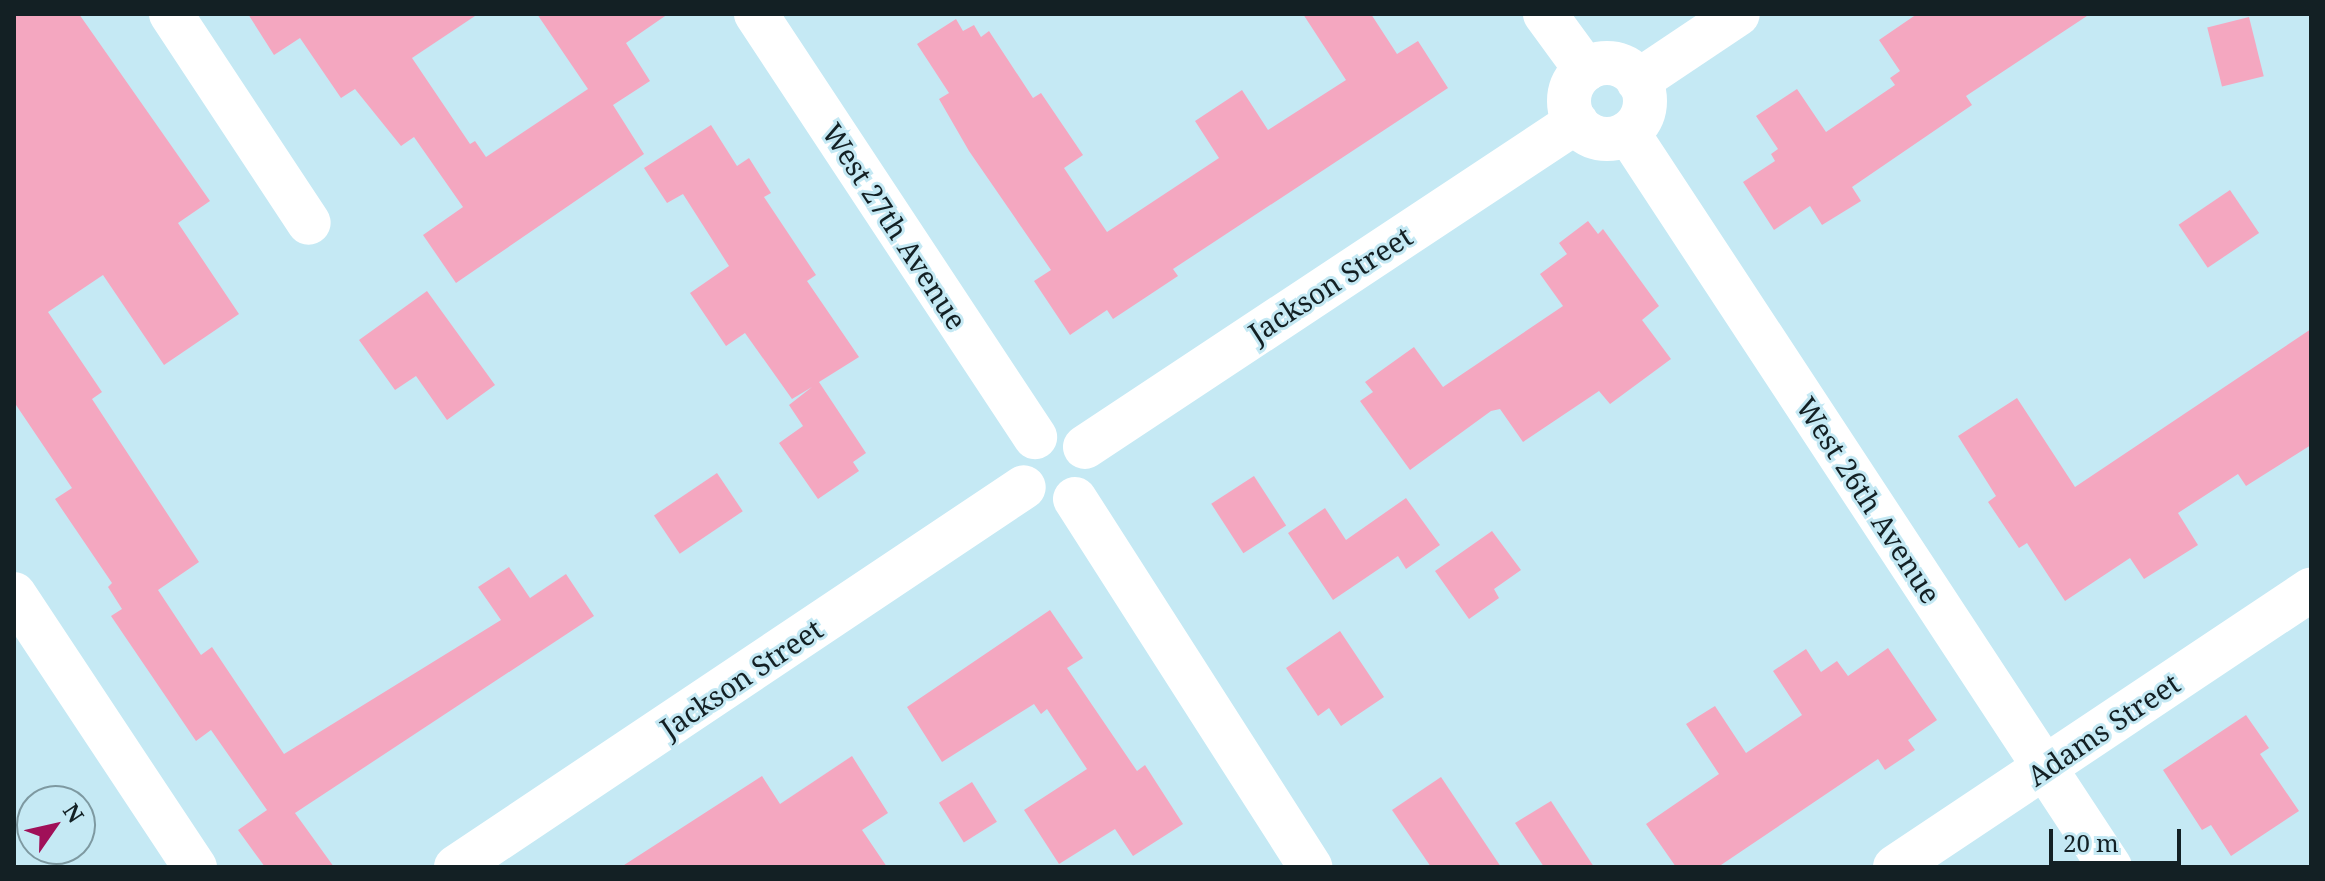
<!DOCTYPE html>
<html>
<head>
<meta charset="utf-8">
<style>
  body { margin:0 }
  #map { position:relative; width:2325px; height:881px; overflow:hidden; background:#c5e9f4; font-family:"Noto Serif",serif }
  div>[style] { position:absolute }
  .building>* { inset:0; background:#f4a7c0; transform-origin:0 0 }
  .minor>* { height:44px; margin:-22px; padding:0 22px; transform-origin:22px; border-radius:22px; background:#fff }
  .minor>.ring { margin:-22px; padding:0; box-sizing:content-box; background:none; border:44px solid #fff; border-radius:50% }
  .major>* { height:44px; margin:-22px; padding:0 22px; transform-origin:22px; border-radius:22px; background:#fff }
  span { translate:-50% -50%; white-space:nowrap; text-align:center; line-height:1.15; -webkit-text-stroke:6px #c5e9f4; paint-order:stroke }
  .street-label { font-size:28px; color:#132024 }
  .frame { position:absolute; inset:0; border:16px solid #132024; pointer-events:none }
  .north { position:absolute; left:16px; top:785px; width:80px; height:80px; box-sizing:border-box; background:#c5e9f4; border:2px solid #7e99a1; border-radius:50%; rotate:56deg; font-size:22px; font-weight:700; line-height:32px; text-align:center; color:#132024 }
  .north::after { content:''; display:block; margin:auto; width:28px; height:36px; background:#a01058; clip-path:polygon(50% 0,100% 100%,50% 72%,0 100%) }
  .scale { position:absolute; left:2049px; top:829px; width:132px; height:36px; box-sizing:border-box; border:4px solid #132024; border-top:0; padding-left:10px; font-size:24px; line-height:28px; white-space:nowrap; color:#132024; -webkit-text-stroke:6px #c5e9f4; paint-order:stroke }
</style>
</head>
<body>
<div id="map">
  <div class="building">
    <div style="clip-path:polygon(14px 14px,79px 14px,210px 201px,178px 223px,239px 314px,164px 365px,103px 275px,48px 312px,102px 392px,92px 399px,199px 562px,158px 590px,201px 655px,212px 647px,284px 754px,501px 620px,478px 587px,509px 567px,530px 598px,566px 574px,594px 616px,295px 813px,334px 867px,265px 867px,238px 830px,267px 810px,211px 730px,196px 741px,111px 616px,122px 609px,108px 587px,112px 583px,55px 499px,72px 488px,14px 402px)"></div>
    <div style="clip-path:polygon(248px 14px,478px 14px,412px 58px,470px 144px,475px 141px,486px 157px,588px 89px,537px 14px,668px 14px,626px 43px,650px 81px,613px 105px,644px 154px,456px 283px,423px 235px,463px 207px,414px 137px,401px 146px,355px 89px,341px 98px,300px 38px,274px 55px)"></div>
    <div style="clip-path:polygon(1303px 14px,1371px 14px,1397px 54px,1418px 41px,1448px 88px,1173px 269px,1178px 276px,1113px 319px,1107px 310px,1070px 335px,1034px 281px,1051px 270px,969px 151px,939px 99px,949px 93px,917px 44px,956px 19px,963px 31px,974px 25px,981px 37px,989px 31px,1033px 98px,1041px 93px,1083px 155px,1064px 168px,1107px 232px,1219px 158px,1195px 121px,1242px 90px,1268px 130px,1346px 80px)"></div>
    <div style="clip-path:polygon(1917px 14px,2090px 14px,1966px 96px,1972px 105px,1852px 187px,1861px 201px,1822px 225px,1810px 206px,1774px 230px,1743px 182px,1775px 161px,1771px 154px,1778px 149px,1756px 116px,1797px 89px,1826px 132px,1895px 85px,1890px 78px,1900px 71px,1879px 40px)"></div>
    <div style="left:2249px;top:17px;width:61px;height:43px;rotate:76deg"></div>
    <div style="clip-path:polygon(711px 125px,737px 166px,749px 158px,771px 193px,764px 197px,816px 275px,807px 281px,859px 357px,819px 382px,866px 453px,853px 462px,859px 471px,818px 499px,779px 443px,803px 426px,789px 405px,812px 387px,792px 399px,745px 333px,726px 346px,690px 293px,729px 266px,683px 194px,667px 203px,644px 168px)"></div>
    <div style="left:2230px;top:190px;width:52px;height:62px;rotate:56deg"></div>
    <div style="clip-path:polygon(1588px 221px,1598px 234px,1603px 229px,1659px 306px,1642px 320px,1671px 359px,1610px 404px,1599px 391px,1523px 442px,1500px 409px,1491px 411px,1410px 470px,1360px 401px,1373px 392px,1365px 382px,1414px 347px,1443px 387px,1563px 306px,1540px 274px,1567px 254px,1559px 243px)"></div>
    <div style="clip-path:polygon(427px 291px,495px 385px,447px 420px,416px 376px,395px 390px,359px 340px)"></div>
    <div style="clip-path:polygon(2311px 329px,2311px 445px,2246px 486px,2238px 474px,2178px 513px,2198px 545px,2144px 579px,2130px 558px,2065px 601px,2027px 543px,2019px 548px,1988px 502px,1996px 496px,1958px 436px,2017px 398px,2075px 487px)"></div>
    <div style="left:717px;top:473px;width:46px;height:76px;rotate:56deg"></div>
    <div style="left:1254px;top:476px;width:59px;height:51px;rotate:57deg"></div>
    <div style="clip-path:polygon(1406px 498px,1440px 545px,1406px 569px,1398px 556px,1333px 600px,1288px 533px,1325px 508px,1346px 540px)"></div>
    <div style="clip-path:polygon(1492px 531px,1521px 570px,1494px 589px,1499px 598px,1469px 619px,1435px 571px)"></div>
    <div style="clip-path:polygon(1050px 610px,1083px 658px,1067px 668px,1137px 771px,1145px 765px,1183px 824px,1133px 856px,1115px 829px,1059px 864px,1024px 810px,1087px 769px,1047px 709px,1041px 714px,1034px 704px,942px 762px,907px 707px)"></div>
    <div style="clip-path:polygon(1340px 631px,1384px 697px,1341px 726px,1329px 708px,1318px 716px,1286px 668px)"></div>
    <div style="clip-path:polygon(1888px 648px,1937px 720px,1908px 740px,1915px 750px,1885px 770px,1878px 759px,1718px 867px,1676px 867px,1646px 824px,1719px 774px,1686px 724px,1715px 706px,1746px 753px,1802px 715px,1773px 671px,1806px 649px,1821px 672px,1837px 661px,1848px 676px)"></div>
    <div style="clip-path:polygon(2246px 715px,2269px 748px,2260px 754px,2299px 811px,2231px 856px,2211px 825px,2202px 830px,2163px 770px)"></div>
    <div style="clip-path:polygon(852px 756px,888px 813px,862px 830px,887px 867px,621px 867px,762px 776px,780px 804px)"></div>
    <div style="clip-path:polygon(1441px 777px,1501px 867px,1431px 867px,1392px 810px)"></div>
    <div style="left:972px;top:782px;width:47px;height:39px;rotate:58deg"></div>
    <div style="clip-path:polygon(1551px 801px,1594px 867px,1544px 867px,1515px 823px)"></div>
  </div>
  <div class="minor">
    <div style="left:171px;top:14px;width:250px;rotate:56.6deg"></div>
    <div style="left:756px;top:14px;width:507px;rotate:56.59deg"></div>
    <div style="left:1545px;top:14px;width:69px;rotate:53.8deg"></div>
    <div class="ring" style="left:1569px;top:63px;width:32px;height:32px"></div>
    <div style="left:1638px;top:81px;width:120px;rotate:-33.8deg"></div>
    <div style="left:1628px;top:133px;width:878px;rotate:56.71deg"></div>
    <div style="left:1085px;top:447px;width:589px;rotate:-33.5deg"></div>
    <div style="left:1075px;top:499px;width:437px;rotate:57.4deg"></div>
    <div style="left:456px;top:867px;width:683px;rotate:-33.78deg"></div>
    <div style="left:1895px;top:867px;width:500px;rotate:-33.7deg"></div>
  </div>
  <div class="major">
    <div style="left:14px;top:594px;width:328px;rotate:56.5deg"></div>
  </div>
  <div class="street-label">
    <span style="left:895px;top:226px;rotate:57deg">West 27th Avenue</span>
    <span style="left:1330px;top:284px;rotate:-33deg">Jackson Street</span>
    <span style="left:1869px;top:500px;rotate:57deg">West 26th Avenue</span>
    <span style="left:741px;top:678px;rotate:-34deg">Jackson Street</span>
    <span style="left:2103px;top:729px;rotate:-34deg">Adams Street</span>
  </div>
  <div class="frame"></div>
  <div class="north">N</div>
  <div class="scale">20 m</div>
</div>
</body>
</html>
